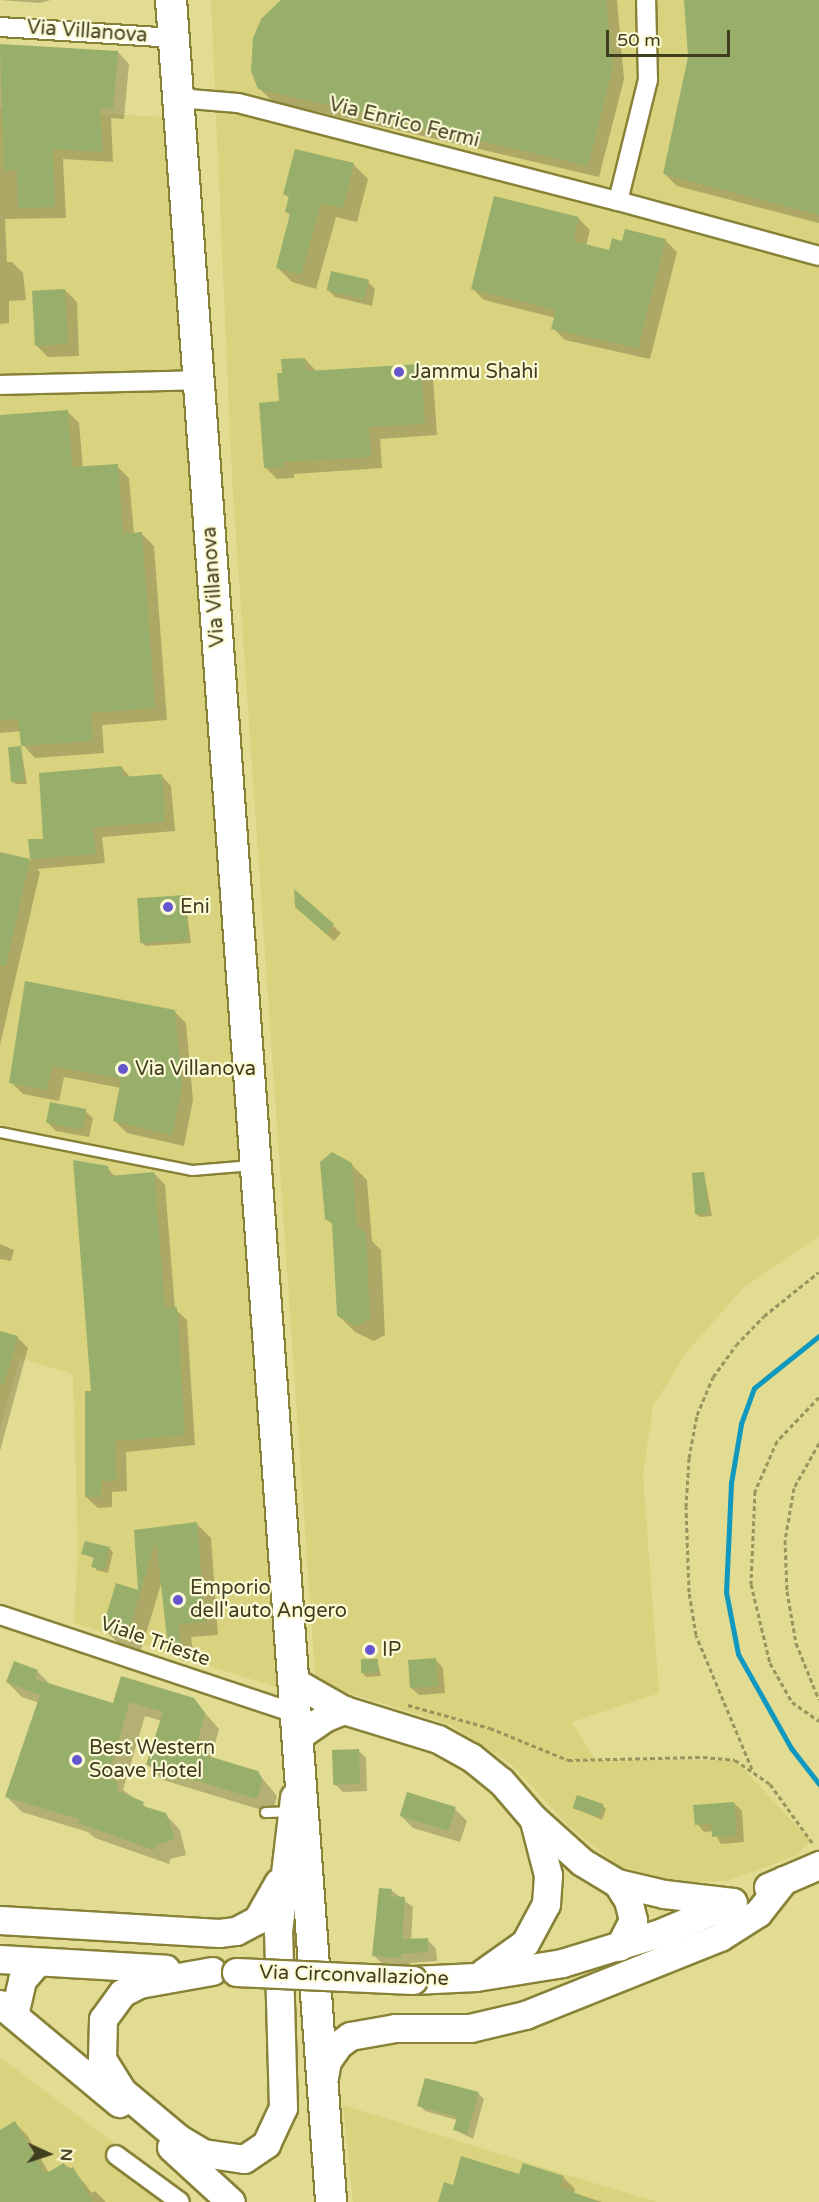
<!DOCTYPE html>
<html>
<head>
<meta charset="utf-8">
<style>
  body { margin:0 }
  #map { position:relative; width:819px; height:2202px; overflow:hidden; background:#e1dc91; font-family:"Varela Round",sans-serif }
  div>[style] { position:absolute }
  .built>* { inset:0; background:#d9d37f }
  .shadow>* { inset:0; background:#0003 }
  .stream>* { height:5px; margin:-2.5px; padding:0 2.5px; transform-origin:2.5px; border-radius:2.5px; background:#1198bf }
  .building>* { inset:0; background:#98af6c; transform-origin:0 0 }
  .path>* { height:3px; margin-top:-1.5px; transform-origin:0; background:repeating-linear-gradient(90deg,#97945d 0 4.5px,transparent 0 7.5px) }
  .roads { filter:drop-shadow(2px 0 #888238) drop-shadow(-2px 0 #888238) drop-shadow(0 2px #888238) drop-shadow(0 -2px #888238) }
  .lane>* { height:9px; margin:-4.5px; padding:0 4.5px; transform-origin:4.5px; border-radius:4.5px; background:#fff }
  .street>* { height:18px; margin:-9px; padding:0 9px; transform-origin:9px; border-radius:9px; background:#fff }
  .secondary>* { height:27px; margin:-13.5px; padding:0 13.5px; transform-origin:13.5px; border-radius:13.5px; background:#fff }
  .primary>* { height:30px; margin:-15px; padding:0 15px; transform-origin:15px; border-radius:15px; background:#fff }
  .bridges { filter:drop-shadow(2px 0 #888238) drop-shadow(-2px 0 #888238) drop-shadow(0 2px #888238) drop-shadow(0 -2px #888238) }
  .secondary-bridge>* { height:27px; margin:-13.5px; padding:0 13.5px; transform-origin:13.5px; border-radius:13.5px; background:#fff }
  .dots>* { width:16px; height:16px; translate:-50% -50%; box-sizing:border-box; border:3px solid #fdfbd6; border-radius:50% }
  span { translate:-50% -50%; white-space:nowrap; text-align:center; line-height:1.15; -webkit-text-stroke:4.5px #fdfbd6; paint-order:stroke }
  .street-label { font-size:20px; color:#403e1f }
  .poi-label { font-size:20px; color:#403e1f }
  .left { translate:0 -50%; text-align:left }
  .north { position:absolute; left:18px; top:2124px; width:60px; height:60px; -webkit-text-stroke:4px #fdfbd6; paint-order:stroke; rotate:93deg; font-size:16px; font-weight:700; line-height:24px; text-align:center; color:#403e1f }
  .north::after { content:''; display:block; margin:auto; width:21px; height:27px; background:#403e1f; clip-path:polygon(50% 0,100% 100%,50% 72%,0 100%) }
  .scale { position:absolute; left:606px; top:30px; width:124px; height:27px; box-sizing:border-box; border:3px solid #403e1f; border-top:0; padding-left:8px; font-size:18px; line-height:21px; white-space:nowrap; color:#403e1f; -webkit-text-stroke:4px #fdfbd6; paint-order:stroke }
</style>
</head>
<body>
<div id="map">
  <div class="built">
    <div style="clip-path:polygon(211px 0,819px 0,819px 1236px,743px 1288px,687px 1352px,653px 1406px,643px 1475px,659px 1693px,572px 1722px,596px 1760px,735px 1760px,811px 1841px,795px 1856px,727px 1881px,680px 1882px,617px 1866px,568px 1825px,511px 1764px,449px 1724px,336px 1689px,315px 1674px,232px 478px)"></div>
    <div style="clip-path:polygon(0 108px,163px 117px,226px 917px,279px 1688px,74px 1623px,78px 1552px,73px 1374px,20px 1358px,0 1428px)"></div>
    <div style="clip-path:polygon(0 2057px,192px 2202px,0 2202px)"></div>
    <div style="clip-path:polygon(343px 2105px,564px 2174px,657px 2202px,353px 2202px)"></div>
  </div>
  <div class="shadow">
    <div style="clip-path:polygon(0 0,51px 0,39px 3px)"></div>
    <div style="clip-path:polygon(321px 0,617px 0,624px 79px,599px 177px,272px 101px,259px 88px)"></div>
    <div style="clip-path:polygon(685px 0,819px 0,819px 223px,677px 186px,665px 174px,689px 57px)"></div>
    <div style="clip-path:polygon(0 46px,118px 52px,129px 64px,124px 119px,111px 118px,113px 162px,63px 159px,66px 218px,5px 219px,7px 262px,12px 262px,23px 273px,26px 300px,9px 301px,9px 323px,0 324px)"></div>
    <div style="clip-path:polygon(353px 164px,368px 179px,357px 222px,336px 217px,316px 289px,292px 282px,277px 267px,291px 216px,287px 212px,290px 199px,285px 194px)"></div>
    <div style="clip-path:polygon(578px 218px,590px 230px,586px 246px,610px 252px,623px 243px,665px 240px,677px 252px,650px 359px,565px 340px,553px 328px,556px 318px,484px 300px,472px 288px)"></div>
    <div style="clip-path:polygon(367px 281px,375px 289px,372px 306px,335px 297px,328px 290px)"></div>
    <div style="clip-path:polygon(65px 290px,77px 302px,79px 356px,48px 357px,36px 345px)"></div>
    <div style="clip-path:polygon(305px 359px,317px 372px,421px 365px,433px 377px,437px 435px,380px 439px,382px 468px,294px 474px,294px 478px,277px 479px,265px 467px,280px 403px)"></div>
    <div style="clip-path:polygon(67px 411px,79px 423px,83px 468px,117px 466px,129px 478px,134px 534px,142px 534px,154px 546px,167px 720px,102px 725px,104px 753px,35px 758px,23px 745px,21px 731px,0 733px,0 416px)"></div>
    <div style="clip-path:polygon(21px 748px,27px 784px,16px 784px,12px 781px)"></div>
    <div style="clip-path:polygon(122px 768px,131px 778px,161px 775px,171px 786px,175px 831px,102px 837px,105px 863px,37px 869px,40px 872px,0 1045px,0 854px,31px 861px,29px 841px,45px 840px)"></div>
    <div style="clip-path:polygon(296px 892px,341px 933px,334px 941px,305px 915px)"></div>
    <div style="clip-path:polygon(185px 897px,191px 943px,146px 946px,142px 943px)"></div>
    <div style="clip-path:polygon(174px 1011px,186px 1023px,193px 1100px,184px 1146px,127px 1133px,115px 1121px,121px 1088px,64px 1077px,59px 1101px,23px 1094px,11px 1082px)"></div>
    <div style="clip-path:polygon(85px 1111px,93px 1118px,89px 1137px,56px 1131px,48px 1123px)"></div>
    <div style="clip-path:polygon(351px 1164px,367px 1180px,372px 1241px,381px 1250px,385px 1335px,374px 1341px,355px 1332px,339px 1316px,333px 1225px,326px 1218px)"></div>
    <div style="clip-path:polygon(107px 1168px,116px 1177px,154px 1173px,165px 1185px,175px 1309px,187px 1320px,195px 1445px,126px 1452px,127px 1491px,112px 1492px,112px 1507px,98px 1508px,86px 1497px)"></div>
    <div style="clip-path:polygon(704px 1173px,712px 1216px,700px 1217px,696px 1214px)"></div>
    <div style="clip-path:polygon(0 1244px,14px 1250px,11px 1261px,0 1259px)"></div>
    <div style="clip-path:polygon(0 1332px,17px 1337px,28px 1348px,0 1451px)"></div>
    <div style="clip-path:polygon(197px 1524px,211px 1538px,218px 1635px,191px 1637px,194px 1660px,183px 1661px,169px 1647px,162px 1581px,141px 1650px,118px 1643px,104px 1629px,140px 1592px,136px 1531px)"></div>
    <div style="clip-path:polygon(109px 1548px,113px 1552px,108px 1573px,96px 1570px,95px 1559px,83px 1553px)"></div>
    <div style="clip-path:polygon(377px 1660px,381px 1676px,366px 1677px,363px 1674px)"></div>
    <div style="clip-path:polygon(436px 1660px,443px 1668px,445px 1693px,419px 1695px,411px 1688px)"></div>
    <div style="clip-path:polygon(37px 1671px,51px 1685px,114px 1705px,122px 1678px,193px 1699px,219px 1729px,211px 1759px,257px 1772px,277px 1796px,272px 1813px,163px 1780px,148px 1765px,162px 1721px,145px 1716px,123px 1790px,150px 1810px,165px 1814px,180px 1830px,186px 1855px,170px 1859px,169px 1864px,95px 1838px,88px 1832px,22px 1812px,7px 1797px,39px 1703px,22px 1697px,7px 1682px)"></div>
    <div style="clip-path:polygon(358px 1750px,366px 1758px,367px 1791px,343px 1792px,335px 1784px)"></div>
    <div style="clip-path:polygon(734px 1803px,742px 1811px,744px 1842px,721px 1844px,713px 1831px,704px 1832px,697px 1824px)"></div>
    <div style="clip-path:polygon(602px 1805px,606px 1809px,602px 1820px,575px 1808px)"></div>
    <div style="clip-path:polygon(455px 1809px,467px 1821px,460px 1842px,413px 1828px,401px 1816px)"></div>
    <div style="clip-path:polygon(391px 1890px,413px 1907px,411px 1940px,427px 1939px,436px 1949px,437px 1961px,410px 1963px,409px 1966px,383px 1964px,373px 1955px)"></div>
    <div style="clip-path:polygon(478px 2093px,484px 2099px,473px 2139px,455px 2130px,457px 2120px,425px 2111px,419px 2105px)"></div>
    <div style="clip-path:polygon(15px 2123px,27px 2135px,49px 2173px,64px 2165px,73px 2169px,92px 2193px,95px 2191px,106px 2202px,0 2202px,0 2131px)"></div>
    <div style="clip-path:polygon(520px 2176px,563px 2177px,575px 2189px,574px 2193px,602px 2202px,439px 2202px,454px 2187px)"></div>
  </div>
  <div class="stream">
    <div style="left:819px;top:1336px;width:83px;rotate:141.3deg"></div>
    <div style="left:754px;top:1388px;width:38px;rotate:110deg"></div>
    <div style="left:741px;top:1424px;width:60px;rotate:99.6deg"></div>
    <div style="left:731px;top:1483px;width:109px;rotate:92.6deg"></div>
    <div style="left:726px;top:1592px;width:63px;rotate:79deg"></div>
    <div style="left:738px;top:1654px;width:108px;rotate:60.6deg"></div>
    <div style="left:791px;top:1748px;width:46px;rotate:52.1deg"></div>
  </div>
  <div class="building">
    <div style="clip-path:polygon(281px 0,606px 0,613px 66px,588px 166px,258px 89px,251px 71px,253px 38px,261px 19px)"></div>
    <div style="clip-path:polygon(684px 0,819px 0,819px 215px,663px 174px,688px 57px)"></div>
    <div style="clip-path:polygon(0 44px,118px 51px,113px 109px,100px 108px,103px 152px,53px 149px,55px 207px,18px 208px,17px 170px,4px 170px)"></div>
    <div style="clip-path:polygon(295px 149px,354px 163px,343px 208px,321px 203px,301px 275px,276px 268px,290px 214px,285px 212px,289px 196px,283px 194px)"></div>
    <div style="clip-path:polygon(494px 196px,579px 217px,573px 241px,609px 250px,612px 238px,622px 241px,625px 229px,666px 239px,638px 348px,551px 329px,556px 310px,471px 289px)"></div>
    <div style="left:331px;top:271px;width:39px;height:20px;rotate:13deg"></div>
    <div style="left:65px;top:289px;width:55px;height:33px;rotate:87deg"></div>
    <div style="clip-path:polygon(305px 358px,306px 371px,421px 364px,425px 424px,369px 427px,371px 457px,283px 462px,283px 467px,264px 468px,259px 403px,279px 401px,277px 373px,282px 373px,281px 359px)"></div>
    <div style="clip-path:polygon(68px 410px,72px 467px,118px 464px,123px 534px,142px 532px,155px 708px,91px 713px,93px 741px,21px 746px,18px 719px,0 720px,0 415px)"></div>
    <div style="left:21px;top:746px;width:35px;height:13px;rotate:85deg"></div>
    <div style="clip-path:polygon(122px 766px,123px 777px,162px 774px,165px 822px,93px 827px,96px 854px,30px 859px,28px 839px,43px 839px,39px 773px)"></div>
    <div style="clip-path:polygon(0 852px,30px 859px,6px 966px,0 965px)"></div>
    <div style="clip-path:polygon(294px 889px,334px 924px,326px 934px,295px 907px)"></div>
    <div style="left:185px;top:895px;width:45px;height:48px;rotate:86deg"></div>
    <div style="clip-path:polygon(25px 981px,175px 1010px,182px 1088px,172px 1135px,113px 1121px,121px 1079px,52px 1066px,47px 1090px,9px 1083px)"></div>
    <div style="left:50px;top:1102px;width:37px;height:21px;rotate:11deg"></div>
    <div style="clip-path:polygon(332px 1152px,352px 1163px,357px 1228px,366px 1232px,370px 1319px,357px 1326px,337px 1316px,332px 1223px,325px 1219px,320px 1162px)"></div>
    <div style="clip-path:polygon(73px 1160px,108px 1166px,110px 1176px,154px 1172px,165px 1308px,177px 1307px,185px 1435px,115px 1441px,116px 1481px,101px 1481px,101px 1497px,85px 1497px,85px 1391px,91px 1391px)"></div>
    <div style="clip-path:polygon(704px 1172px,709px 1213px,695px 1214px,692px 1173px)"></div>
    <div style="clip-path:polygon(0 1331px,18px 1336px,4px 1384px,0 1384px)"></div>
    <div style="clip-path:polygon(197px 1522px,205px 1622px,178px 1624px,181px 1646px,168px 1647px,156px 1540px,127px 1637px,102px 1629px,116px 1583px,138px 1590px,134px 1530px)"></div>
    <div style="clip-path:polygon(85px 1541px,110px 1547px,104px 1570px,91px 1567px,94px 1557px,81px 1554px)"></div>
    <div style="left:436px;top:1658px;width:28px;height:28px;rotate:86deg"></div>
    <div style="left:378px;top:1659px;width:14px;height:17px;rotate:90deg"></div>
    <div style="clip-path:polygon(14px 1661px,38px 1670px,35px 1679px,113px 1703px,121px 1676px,194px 1698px,205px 1713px,195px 1752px,258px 1771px,263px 1780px,257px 1799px,146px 1765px,163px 1712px,130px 1702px,108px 1776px,117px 1782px,118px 1791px,144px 1802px,143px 1806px,166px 1813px,174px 1835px,172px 1840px,156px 1845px,154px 1850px,78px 1823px,79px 1819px,5px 1797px,40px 1695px,6px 1682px)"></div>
    <div style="left:359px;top:1749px;width:35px;height:27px;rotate:88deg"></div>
    <div style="left:407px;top:1792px;width:51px;height:25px;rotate:17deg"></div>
    <div style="left:577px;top:1795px;width:28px;height:14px;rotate:19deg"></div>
    <div style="clip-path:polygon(734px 1802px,737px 1835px,712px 1837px,711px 1823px,695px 1825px,693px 1805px)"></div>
    <div style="clip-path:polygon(379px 1888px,392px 1889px,391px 1896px,405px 1897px,402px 1939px,428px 1938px,428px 1952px,401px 1954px,401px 1958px,372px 1956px)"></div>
    <div style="clip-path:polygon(425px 2078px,479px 2092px,467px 2134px,453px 2130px,457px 2117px,417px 2106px)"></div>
    <div style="clip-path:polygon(15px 2121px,45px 2174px,64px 2163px,68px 2170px,73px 2167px,93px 2202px,0 2202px,0 2130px)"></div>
    <div style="clip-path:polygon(461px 2156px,519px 2174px,523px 2163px,564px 2176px,560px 2187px,597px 2202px,438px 2202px,444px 2182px,453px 2185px)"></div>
  </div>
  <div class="path">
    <div style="left:819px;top:1397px;width:61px;rotate:133.7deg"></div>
    <div style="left:777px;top:1441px;width:55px;rotate:113.7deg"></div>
    <div style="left:755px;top:1491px;width:93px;rotate:92.5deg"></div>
    <div style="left:751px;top:1584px;width:81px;rotate:76.5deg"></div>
    <div style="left:770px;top:1663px;width:45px;rotate:60.6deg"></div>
    <div style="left:792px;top:1702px;width:33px;rotate:35deg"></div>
    <div style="left:819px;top:1443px;width:51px;rotate:119.1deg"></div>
    <div style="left:794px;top:1488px;width:53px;rotate:99.8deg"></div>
    <div style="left:785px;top:1540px;width:51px;rotate:87.8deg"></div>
    <div style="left:787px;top:1591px;width:53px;rotate:80.2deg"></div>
    <div style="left:796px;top:1643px;width:61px;rotate:68deg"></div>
    <div style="left:408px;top:1705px;width:85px;rotate:15.7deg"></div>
    <div style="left:490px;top:1728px;width:84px;rotate:22.3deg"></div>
    <div style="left:568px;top:1760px;width:135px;rotate:-1.3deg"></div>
    <div style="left:703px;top:1757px;width:32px;rotate:5deg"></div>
    <div style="left:735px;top:1760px;width:42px;rotate:34.4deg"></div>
    <div style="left:770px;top:1784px;width:75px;rotate:54.2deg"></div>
    <div style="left:752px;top:1769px;width:145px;rotate:-112.7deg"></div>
    <div style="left:696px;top:1635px;width:44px;rotate:-99.2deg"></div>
    <div style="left:689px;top:1592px;width:85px;rotate:-92deg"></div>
    <div style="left:686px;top:1507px;width:49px;rotate:-86.5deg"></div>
    <div style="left:689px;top:1458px;width:44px;rotate:-79.5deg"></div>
    <div style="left:697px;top:1415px;width:41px;rotate:-67.2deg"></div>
    <div style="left:713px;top:1377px;width:39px;rotate:-54deg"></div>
    <div style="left:736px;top:1345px;width:40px;rotate:-46deg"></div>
    <div style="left:764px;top:1316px;width:70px;rotate:-38.7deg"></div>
  </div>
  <div class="roads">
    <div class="lane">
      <div style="left:0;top:1132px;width:196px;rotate:11.2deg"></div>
      <div style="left:192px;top:1170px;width:60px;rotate:-4.8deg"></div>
      <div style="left:265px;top:1812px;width:24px;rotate:-2deg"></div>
    </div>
    <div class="street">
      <div style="left:0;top:27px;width:174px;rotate:3.6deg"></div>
      <div style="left:178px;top:98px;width:60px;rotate:4.8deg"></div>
      <div style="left:238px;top:103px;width:392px;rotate:14.5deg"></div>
      <div style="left:618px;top:201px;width:125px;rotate:-76.1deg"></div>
      <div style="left:648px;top:80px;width:80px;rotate:-91.4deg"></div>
      <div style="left:618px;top:201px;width:208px;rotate:15.3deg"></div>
      <div style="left:0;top:385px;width:199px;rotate:-1.4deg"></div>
      <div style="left:0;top:1615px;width:311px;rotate:18.4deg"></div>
      <div style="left:116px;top:2155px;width:79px;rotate:36.3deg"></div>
    </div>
    <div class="secondary">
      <div style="left:293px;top:1681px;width:59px;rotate:29.6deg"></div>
      <div style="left:344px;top:1710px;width:98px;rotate:17.1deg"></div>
      <div style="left:438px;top:1739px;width:38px;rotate:29deg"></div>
      <div style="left:471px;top:1757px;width:38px;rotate:39deg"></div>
      <div style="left:501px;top:1781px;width:48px;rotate:49.3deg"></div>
      <div style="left:532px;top:1817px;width:67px;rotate:42deg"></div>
      <div style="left:582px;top:1862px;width:41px;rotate:31deg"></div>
      <div style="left:617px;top:1883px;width:48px;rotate:13.2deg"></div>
      <div style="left:664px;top:1894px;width:69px;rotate:6.6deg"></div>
      <div style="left:297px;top:1737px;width:33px;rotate:-35deg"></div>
      <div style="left:324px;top:1718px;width:22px;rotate:-22deg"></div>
      <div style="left:617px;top:1883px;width:20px;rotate:57deg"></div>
      <div style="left:628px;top:1900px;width:21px;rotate:76deg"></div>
      <div style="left:633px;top:1920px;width:30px;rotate:117deg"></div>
      <div style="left:768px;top:1887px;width:56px;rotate:-23.3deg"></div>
      <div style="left:0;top:1920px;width:219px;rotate:3.4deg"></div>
      <div style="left:219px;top:1933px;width:17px;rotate:-7deg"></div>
      <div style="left:236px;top:1931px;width:24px;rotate:-28deg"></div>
      <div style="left:257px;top:1920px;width:43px;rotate:-60.4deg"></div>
      <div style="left:0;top:1959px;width:166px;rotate:3.4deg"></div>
      <div style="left:212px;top:1971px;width:74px;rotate:169.9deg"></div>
      <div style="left:139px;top:1984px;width:19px;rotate:152deg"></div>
      <div style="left:122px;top:1993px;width:32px;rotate:126deg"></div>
      <div style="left:103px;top:2019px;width:40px;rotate:91.4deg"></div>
      <div style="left:102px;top:2059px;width:38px;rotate:58deg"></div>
      <div style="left:122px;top:2091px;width:73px;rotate:40deg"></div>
      <div style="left:178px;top:2138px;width:29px;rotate:31deg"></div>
      <div style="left:203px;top:2153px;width:41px;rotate:8.3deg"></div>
      <div style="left:244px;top:2159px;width:27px;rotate:-34deg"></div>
      <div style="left:266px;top:2144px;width:40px;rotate:-65deg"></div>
      <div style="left:283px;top:2108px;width:176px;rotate:-91.6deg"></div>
      <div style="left:278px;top:1932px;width:136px;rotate:-83.2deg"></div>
      <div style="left:484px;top:1972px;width:50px;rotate:-35.3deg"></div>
      <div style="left:525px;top:1943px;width:44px;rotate:-61.7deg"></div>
      <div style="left:546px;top:1904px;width:29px;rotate:-86deg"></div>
      <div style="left:548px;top:1875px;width:56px;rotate:-104.5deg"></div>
      <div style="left:413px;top:1980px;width:63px;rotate:-2.7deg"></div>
      <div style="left:476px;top:1977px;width:87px;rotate:-9.2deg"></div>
      <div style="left:562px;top:1963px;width:102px;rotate:-17deg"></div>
      <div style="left:660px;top:1933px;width:79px;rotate:-23deg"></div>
      <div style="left:0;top:2004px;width:155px;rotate:39.8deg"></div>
      <div style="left:14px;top:2015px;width:36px;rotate:-77deg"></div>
      <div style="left:22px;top:1980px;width:23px;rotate:-49deg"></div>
      <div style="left:323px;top:2083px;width:22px;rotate:-80deg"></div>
      <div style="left:327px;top:2061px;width:19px;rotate:-55deg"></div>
      <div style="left:338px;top:2045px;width:15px;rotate:-37deg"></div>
      <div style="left:350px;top:2036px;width:46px;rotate:-10.1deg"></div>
      <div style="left:395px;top:2028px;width:75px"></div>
      <div style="left:470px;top:2028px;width:57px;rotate:-13.3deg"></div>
      <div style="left:525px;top:2015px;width:210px;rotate:-21.8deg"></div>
      <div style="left:720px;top:1937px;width:45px;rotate:-32.3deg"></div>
      <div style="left:758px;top:1913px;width:42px;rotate:-51.8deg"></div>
      <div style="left:171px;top:2147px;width:81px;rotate:42.5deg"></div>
    </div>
    <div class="primary">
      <div style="left:171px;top:0;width:2208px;rotate:85.84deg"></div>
    </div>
  </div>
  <div class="bridges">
    <div class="secondary-bridge">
      <div style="left:236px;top:1972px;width:177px;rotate:2.6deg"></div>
    </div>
  </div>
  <div class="dots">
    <div style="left:399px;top:372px;background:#6555ce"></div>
    <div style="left:168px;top:907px;background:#6555ce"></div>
    <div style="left:123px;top:1069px;background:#6555ce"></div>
    <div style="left:178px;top:1600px;background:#6555ce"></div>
    <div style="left:370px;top:1650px;background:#6555ce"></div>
    <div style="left:77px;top:1760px;background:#6555ce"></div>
  </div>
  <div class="street-label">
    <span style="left:87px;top:32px;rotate:4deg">Via Villanova</span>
    <span style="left:404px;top:123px;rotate:14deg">Via Enrico Fermi</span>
    <span style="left:214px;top:587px;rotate:-94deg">Via Villanova</span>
    <span style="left:155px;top:1642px;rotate:19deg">Viale Trieste</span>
    <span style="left:354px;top:1976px;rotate:2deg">Via Circonvallazione</span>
  </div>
  <div class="poi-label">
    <span class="left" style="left:411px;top:372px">Jammu Shahi</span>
    <span class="left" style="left:180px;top:907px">Eni</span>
    <span class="left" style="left:135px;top:1069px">Via Villanova</span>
    <span class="left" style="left:190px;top:1600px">Emporio<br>dell'auto Angero</span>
    <span class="left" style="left:382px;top:1650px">IP</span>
    <span class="left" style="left:89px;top:1760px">Best Western<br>Soave Hotel</span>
  </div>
  <div class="north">N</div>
  <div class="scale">50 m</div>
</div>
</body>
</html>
